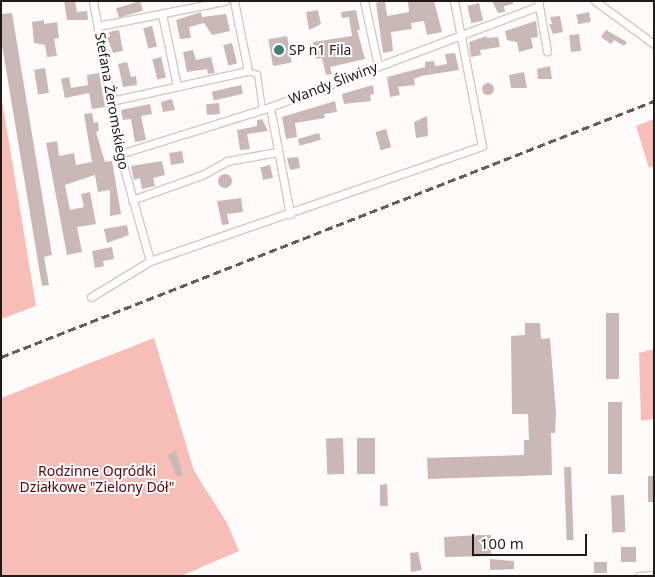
<!DOCTYPE html>
<html>
<head>
<meta charset="utf-8">
<style>
  body { margin:0 }
  #map { position:relative; width:655px; height:577px; overflow:hidden; background:#fefbfa; font-family:"Noto Sans",sans-serif }
  div>[style] { position:absolute }
  .green>* { inset:0; background:#f7beb8 }
  .building>* { inset:0; background:#c9b8b6; transform-origin:0 0 }
  .round { border-radius:50% }
  .roads { filter:drop-shadow(1px 0 #d8c6c4) drop-shadow(-1px 0 #d8c6c4) drop-shadow(0 1px #d8c6c4) drop-shadow(0 -1px #d8c6c4) }
  .pedestrian>* { height:5px; margin:-2.5px; padding:0 2.5px; transform-origin:2.5px; border-radius:2.5px; background:#fff }
  .minor>* { height:7px; margin:-3.5px; padding:0 3.5px; transform-origin:3.5px; border-radius:3.5px; background:#fff }
  .rail>* { height:2.5px; margin-top:-1.25px; transform-origin:0; background:repeating-linear-gradient(90deg,#635e5d 0 8px,transparent 0 12px) }
  .dots>* { width:14px; height:14px; translate:-50% -50%; box-sizing:border-box; border:2px solid #fff; border-radius:50% }
  span { translate:-50% -50%; white-space:nowrap; text-align:center; line-height:1.15; -webkit-text-stroke:4px #fff; paint-order:stroke }
  .poi-label { font-size:14px; color:#201a19 }
  .left { translate:0 -50%; text-align:left }
  .street-label { font-size:14px; color:#201a19 }
  .park-label { font-size:14px; color:#630007 }
  .frame { position:absolute; inset:0; border:2px solid #201a19; pointer-events:none }
  .scale { position:absolute; left:472px; top:534px; width:115px; height:22px; box-sizing:border-box; border:2px solid #201a19; border-top:0; padding-left:6px; font-size:15px; line-height:18px; white-space:nowrap; color:#201a19; -webkit-text-stroke:4px #fff; paint-order:stroke }
</style>
</head>
<body>
<div id="map">
  <div class="green">
    <div style="clip-path:polygon(1px 94px,36px 306px,1px 319px)"></div>
    <div style="clip-path:polygon(654px 119px,654px 166px,649px 168px,636px 126px)"></div>
    <div style="clip-path:polygon(154px 338px,194px 471px,227px 523px,239px 551px,181px 576px,1px 576px,1px 398px)"></div>
    <div style="clip-path:polygon(654px 349px,654px 419px,641px 421px,639px 353px)"></div>
  </div>
  <div class="building">
    <div style="clip-path:polygon(64px 1px,75px 1px,77px 12px,87px 11px,88px 20px,67px 20px)"></div>
    <div style="left:140px;top:1px;width:10px;height:25px;rotate:73deg"></div>
    <div style="clip-path:polygon(385px 1px,387px 16px,409px 12px,408px 2px,434px 1px,442px 32px,427px 35px,424px 21px,411px 23px,412px 29px,391px 32px,393px 51px,383px 53px,376px 3px)"></div>
    <div style="clip-path:polygon(492px 1px,513px 1px,513px 4px,504px 6px,505px 12px,498px 13px)"></div>
    <div style="left:479px;top:3px;width:18px;height:12px;rotate:77deg"></div>
    <div style="clip-path:polygon(318px 10px,321px 24px,309px 30px,306px 12px)"></div>
    <div style="clip-path:polygon(356px 10px,360px 30px,357px 30px,365px 59px,330px 67px,332px 74px,326px 75px,322px 58px,316px 59px,313px 42px,352px 36px,349px 17px,342px 18px,341px 12px)"></div>
    <div style="clip-path:polygon(201px 12px,202px 17px,226px 14px,230px 31px,212px 35px,204px 23px,189px 27px,191px 38px,180px 39px,176px 20px)"></div>
    <div style="left:589px;top:12px;width:10px;height:13px;rotate:79deg"></div>
    <div style="clip-path:polygon(12px 13px,52px 255px,44px 257px,49px 285px,42px 286px,1px 39px,1px 14px)"></div>
    <div style="clip-path:polygon(560px 16px,563px 32px,553px 34px,549px 24px,552px 24px,550px 17px)"></div>
    <div style="clip-path:polygon(44px 20px,44px 24px,57px 22px,59px 38px,54px 39px,57px 56px,47px 57px,45px 45px,34px 43px,32px 22px)"></div>
    <div style="clip-path:polygon(536px 21px,538px 37px,531px 38px,533px 48px,519px 52px,517px 42px,507px 40px,505px 31px)"></div>
    <div style="left:152px;top:26px;width:21px;height:9px;rotate:76deg"></div>
    <div style="clip-path:polygon(119px 30px,123px 51px,113px 53px,107px 37px,110px 37px,109px 32px)"></div>
    <div style="clip-path:polygon(606px 30px,627px 42px,624px 46px,614px 40px,611px 44px,601px 37px)"></div>
    <div style="left:579px;top:34px;width:17px;height:10px;rotate:83deg"></div>
    <div style="left:287px;top:36px;width:27px;height:19px;rotate:80deg"></div>
    <div style="clip-path:polygon(487px 36px,487px 38px,498px 37px,500px 47px,480px 50px,481px 55px,471px 57px,469px 42px)"></div>
    <div style="left:232px;top:43px;width:21px;height:9px;rotate:76deg"></div>
    <div style="clip-path:polygon(193px 50px,196px 60px,211px 57px,215px 73px,208px 74px,207px 69px,187px 72px,183px 52px)"></div>
    <div style="clip-path:polygon(455px 53px,459px 70px,421px 76px,414px 79px,415px 85px,398px 87px,400px 95px,390px 97px,387px 77px,425px 67px,425px 62px,434px 61px,435px 66px,447px 64px,445px 54px)"></div>
    <div style="left:161px;top:57px;width:21px;height:9px;rotate:76deg"></div>
    <div style="clip-path:polygon(127px 62px,131px 77px,136px 76px,137px 85px,123px 87px,118px 64px)"></div>
    <div style="clip-path:polygon(550px 66px,552px 79px,538px 79px,537px 69px)"></div>
    <div style="left:45px;top:68px;width:25px;height:11px;rotate:81deg"></div>
    <div style="clip-path:polygon(524px 72px,527px 88px,511px 88px,509px 75px)"></div>
    <div style="clip-path:polygon(99px 73px,105px 107px,92px 109px,89px 93px,65px 98px,61px 79px,69px 77px,71px 88px,88px 85px,87px 75px)"></div>
    <div class="round" style="left:482px;top:83px;width:12px;height:12px"></div>
    <div style="left:241px;top:85px;width:9px;height:30px;rotate:77deg"></div>
    <div style="clip-path:polygon(373px 85px,374px 94px,370px 95px,371px 101px,344px 104px,342px 94px)"></div>
    <div style="clip-path:polygon(172px 99px,175px 110px,163px 112px,161px 102px)"></div>
    <div style="clip-path:polygon(335px 101px,337px 112px,324px 114px,325px 118px,295px 123px,297px 137px,286px 139px,282px 117px)"></div>
    <div style="left:219px;top:103px;width:11px;height:13px;rotate:85deg"></div>
    <div style="clip-path:polygon(150px 104px,152px 114px,141px 116px,146px 140px,135px 142px,131px 119px,123px 120px,121px 110px)"></div>
    <div style="clip-path:polygon(92px 113px,94px 123px,98px 122px,99px 131px,96px 132px,105px 162px,112px 161px,121px 214px,110px 216px,110px 190px,98px 192px,95px 175px,65px 185px,70px 210px,84px 207px,81px 194px,90px 192px,96px 224px,77px 227px,82px 252px,67px 255px,46px 143px,57px 141px,59px 156px,74px 153px,76px 165px,92px 162px,84px 114px)"></div>
    <div style="clip-path:polygon(427px 116px,428px 136px,416px 138px,414px 122px)"></div>
    <div style="clip-path:polygon(262px 119px,268px 131px,247px 134px,250px 149px,240px 150px,237px 130px,257px 126px,257px 120px)"></div>
    <div style="left:386px;top:129px;width:19px;height:11px;rotate:74deg"></div>
    <div style="left:319px;top:133px;width:7px;height:22px;rotate:74deg"></div>
    <div style="left:182px;top:151px;width:12px;height:13px;rotate:81deg"></div>
    <div style="clip-path:polygon(298px 157px,300px 168px,290px 170px,287px 158px)"></div>
    <div style="clip-path:polygon(162px 161px,165px 175px,153px 178px,155px 186px,142px 189px,140px 178px,134px 180px,131px 166px)"></div>
    <div style="left:270px;top:165px;width:13px;height:10px;rotate:77deg"></div>
    <div class="round" style="left:218px;top:174px;width:14px;height:14px"></div>
    <div style="clip-path:polygon(241px 198px,243px 212px,227px 214px,229px 224px,222px 225px,217px 201px)"></div>
    <div style="clip-path:polygon(127px 225px,129px 235px,107px 243px,104px 229px)"></div>
    <div style="clip-path:polygon(112px 247px,114px 259px,103px 261px,104px 266px,95px 268px,92px 251px)"></div>
    <div style="left:606px;top:313px;width:13px;height:66px"></div>
    <div style="clip-path:polygon(525px 323px,540px 323px,541px 339px,550px 338px,556px 413px,555px 433px,551px 433px,552px 475px,428px 479px,427px 458px,524px 455px,524px 440px,529px 440px,528px 414px,512px 414px,511px 336px,525px 335px)"></div>
    <div style="left:608px;top:402px;width:14px;height:72px"></div>
    <div style="left:343px;top:438px;width:36px;height:17px;rotate:88deg"></div>
    <div style="left:357px;top:438px;width:18px;height:36px"></div>
    <div style="clip-path:polygon(176px 451px,183px 475px,177px 477px,168px 455px)"></div>
    <div style="left:571px;top:467px;width:73px;height:7px;rotate:88deg"></div>
    <div style="left:648px;top:476px;width:6px;height:26px"></div>
    <div style="clip-path:polygon(387px 484px,388px 506px,380px 506px,380px 485px)"></div>
    <div style="left:624px;top:495px;width:37px;height:13px;rotate:88deg"></div>
    <div style="clip-path:polygon(479px 535px,491px 535px,491px 556px,445px 557px,444px 537px)"></div>
    <div style="left:621px;top:547px;width:15px;height:15px"></div>
    <div style="clip-path:polygon(418px 552px,422px 570px,411px 572px,410px 553px)"></div>
    <div style="clip-path:polygon(490px 559px,514px 561px,514px 569px,490px 570px)"></div>
    <div style="left:594px;top:562px;width:13px;height:11px"></div>
  </div>
  <div class="roads">
    <div class="pedestrian">
      <div style="left:248px;top:71px;width:9px;rotate:18deg"></div>
      <div style="left:257px;top:74px;width:35px;rotate:82deg"></div>
    </div>
    <div class="minor">
      <div style="left:93px;top:1px;width:155px;rotate:80deg"></div>
      <div style="left:120px;top:154px;width:111px;rotate:74.3deg"></div>
      <div style="left:364px;top:1px;width:66px;rotate:77.8deg"></div>
      <div style="left:595px;top:1px;width:73px;rotate:36.1deg"></div>
      <div style="left:539px;top:6px;width:46px;rotate:79.9deg"></div>
      <div style="left:162px;top:14px;width:74px;rotate:78.2deg"></div>
      <div style="left:98px;top:26px;width:129px;rotate:-11.1deg"></div>
      <div style="left:111px;top:101px;width:140px;rotate:-12.4deg"></div>
      <div style="left:248px;top:71px;width:71px;rotate:-101.3deg"></div>
      <div style="left:270px;top:107px;width:109px;rotate:79.4deg"></div>
      <div style="left:120px;top:154px;width:157px;rotate:-17.4deg"></div>
      <div style="left:270px;top:107px;width:287px;rotate:-20.6deg"></div>
      <div style="left:539px;top:6px;width:5px;rotate:-101deg"></div>
      <div style="left:132px;top:200px;width:74px;rotate:-19.7deg"></div>
      <div style="left:202px;top:175px;width:29px;rotate:-29deg"></div>
      <div style="left:227px;top:161px;width:51px;rotate:-10.2deg"></div>
      <div style="left:91px;top:297px;width:69px;rotate:-31.4deg"></div>
      <div style="left:150px;top:261px;width:351px;rotate:-19.1deg"></div>
      <div style="left:482px;top:146px;width:148px;rotate:-100.9deg"></div>
      <div style="left:639px;top:576px;width:15px;rotate:-4deg"></div>
    </div>
  </div>
  <div class="rail">
    <div style="left:1px;top:357px;width:701px;rotate:-21.41deg"></div>
  </div>
  <div class="dots">
    <div style="left:279px;top:50px;background:#3f8071"></div>
  </div>
  <div class="poi-label">
    <span class="left" style="left:289px;top:50px">SP n1 Fila</span>
  </div>
  <div class="street-label">
    <span style="left:333px;top:83px;rotate:-21deg">Wandy Śliwiny</span>
    <span style="left:112px;top:101px;rotate:80deg">Stefana Żeromskiego</span>
  </div>
  <div class="park-label">
    <span style="left:97px;top:479px">Rodzinne Ogródki<br>Działkowe "Zielony Dół"</span>
  </div>
  <div class="frame"></div>
  <div class="scale">100 m</div>
</div>
</body>
</html>
